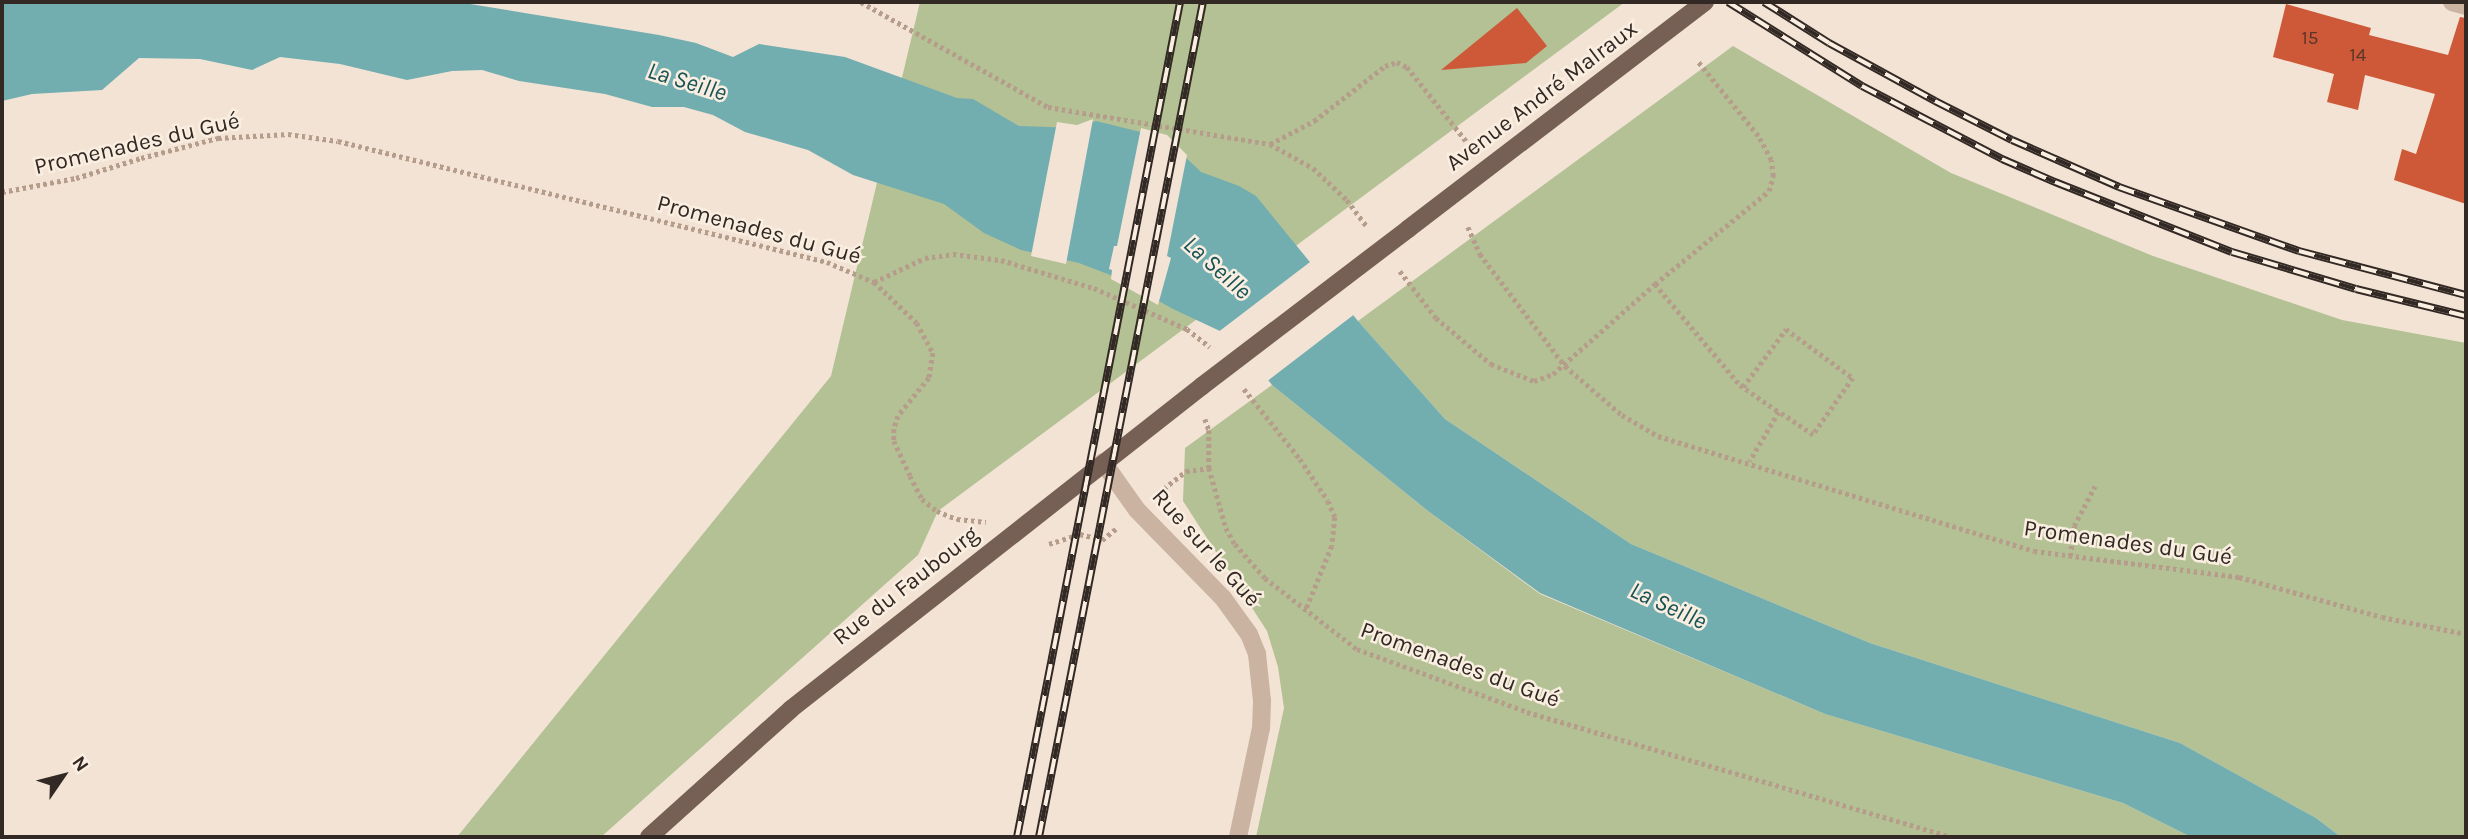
<!DOCTYPE html>
<html>
<head>
<meta charset="utf-8">
<style>
  body { margin:0 }
  #map { position:relative; width:2468px; height:839px; overflow:hidden; background:#f2e3d5; font-family:Karla,sans-serif }
  div>[style] { position:absolute }
  .green>* { inset:0; background:#b3c194 }
  .water>* { inset:0; background:#72aeb0 }
  .pier>* { inset:0; background:#f2e3d5 }
  .building>* { inset:0; background:#cd5938 }
  .path>* { height:4.5px; margin-top:-2.25px; transform-origin:0; background:repeating-linear-gradient(90deg,#b59c8b 0 3.5px,transparent 0 7px) }
  .minor>* { height:18px; margin:-9px; padding:0 9px; transform-origin:9px; border-radius:9px; background:#cab3a1 }
  .major>* { height:18px; margin:-9px; padding:0 9px; transform-origin:9px; border-radius:9px; background:#765f54 }
  .rail>* { height:8px; margin-top:-4px; transform-origin:0; background:repeating-linear-gradient(90deg,#faeee1 0 16px,#332924 0 32px); box-sizing:border-box; border-block:2px solid #332924 }
  .major-bridge>* { height:18px; margin:-9px; padding:0 9px; transform-origin:9px; border-radius:9px; background:#765f54 }
  span { translate:-50% -50%; white-space:nowrap; text-align:center; line-height:1.15; -webkit-text-stroke:5px #faeee1; paint-order:stroke }
  .number-label { font-size:19px; color:#5a3529 }
  .number-label span { -webkit-text-stroke-width:0 }
  .street-label { font-size:23px; color:#332924 }
  .water-label { font-size:24px; color:#185356; font-style:italic }
  .frame { position:absolute; inset:0; border:4px solid #332924; pointer-events:none }
  .north { position:absolute; left:28px; top:741px; width:70px; height:70px; -webkit-text-stroke:5px #faeee1; paint-order:stroke; rotate:55deg; font-size:19px; font-weight:700; line-height:28px; text-align:center; color:#332924 }
  .north::after { content:''; display:block; margin:auto; width:24px; height:32px; background:#332924; clip-path:polygon(50% 0,100% 100%,50% 72%,0 100%) }
</style>
</head>
<body>
<div id="map">
  <div class="green">
    <div style="clip-path:polygon(920px 2px,1625px 2px,938px 511px,918px 555px,601px 837px,457px 837px,831px 376px)"></div>
    <div style="clip-path:polygon(1733px 46px,1951px 173px,2153px 256px,2342px 320px,2466px 343px,2466px 837px,2341px 837px,2316px 818px,2180px 743px,1870px 643px,1631px 544px,1445px 419px,1358px 321px)"></div>
    <div style="clip-path:polygon(1272px 385px,1428px 511px,1540px 594px,1825px 714px,2123px 803px,2191px 837px,1256px 837px,1284px 708px,1278px 667px,1267px 631px,1183px 501px,1185px 448px)"></div>
  </div>
  <div class="water">
    <div style="clip-path:polygon(2px 2px,458px 2px,659px 35px,696px 43px,733px 57px,759px 44px,845px 57px,957px 98px,973px 99px,1019px 126px,1078px 128px,1096px 121px,1165px 138px,1201px 172px,1239px 186px,1256px 196px,1358px 321px,1445px 419px,1631px 544px,1870px 643px,2180px 743px,2316px 818px,2341px 837px,2191px 837px,2123px 803px,1825px 714px,1540px 593px,1428px 511px,1272px 385px,1237px 339px,1173px 309px,1118px 278px,1079px 263px,1021px 250px,984px 233px,944px 204px,853px 175px,808px 150px,745px 132px,713px 115px,684px 107px,652px 107px,605px 94px,519px 81px,482px 70px,452px 71px,407px 80px,340px 64px,280px 57px,252px 70px,200px 59px,139px 58px,102px 90px,32px 94px,2px 101px)"></div>
  </div>
  <div class="pier">
    <div style="clip-path:polygon(1093px 119px,1066px 264px,1031px 256px,1057px 122px,1077px 125px)"></div>
    <div style="clip-path:polygon(1141px 128px,1167px 135px,1187px 155px,1167px 256px,1171px 258px,1158px 305px,1111px 279px,1112px 270px,1109px 269px,1114px 246px,1117px 246px)"></div>
    <div style="clip-path:polygon(1314px 259px,1356px 313px,1266px 382px,1235px 341px,1217px 333px)"></div>
  </div>
  <div class="building">
    <div style="clip-path:polygon(2286px 4px,2371px 28px,2369px 35px,2448px 55px,2460px 17px,2466px 18px,2466px 204px,2394px 180px,2402px 149px,2416px 154px,2435px 94px,2365px 75px,2358px 110px,2327px 102px,2334px 74px,2273px 57px)"></div>
    <div style="clip-path:polygon(1517px 8px,1547px 46px,1526px 63px,1441px 70px)"></div>
  </div>
  <div class="path">
    <div style="left:861px;top:2px;width:214px;rotate:29.3deg"></div>
    <div style="left:1048px;top:107px;width:225px;rotate:9.5deg"></div>
    <div style="left:1270px;top:144px;width:49px;rotate:29.2deg"></div>
    <div style="left:1313px;top:168px;width:47px;rotate:43.3deg"></div>
    <div style="left:1347px;top:200px;width:34px;rotate:53deg"></div>
    <div style="left:1270px;top:144px;width:50px;rotate:-27.6deg"></div>
    <div style="left:1314px;top:121px;width:90px;rotate:-37.8deg"></div>
    <div style="left:1385px;top:66px;width:13px;rotate:-18deg"></div>
    <div style="left:1397px;top:62px;width:11px;rotate:27deg"></div>
    <div style="left:1407px;top:67px;width:104px;rotate:51.3deg"></div>
    <div style="left:2px;top:192px;width:75px;rotate:-10.7deg"></div>
    <div style="left:76px;top:178px;width:68px;rotate:-17.1deg"></div>
    <div style="left:141px;top:158px;width:80px;rotate:-14.6deg"></div>
    <div style="left:218px;top:138px;width:70px;rotate:-3.3deg"></div>
    <div style="left:288px;top:134px;width:50px;rotate:8deg"></div>
    <div style="left:338px;top:141px;width:504px;rotate:13.9deg"></div>
    <div style="left:827px;top:262px;width:51px;rotate:23.1deg"></div>
    <div style="left:874px;top:282px;width:56px;rotate:-25.2deg"></div>
    <div style="left:925px;top:258px;width:28px;rotate:-8deg"></div>
    <div style="left:953px;top:254px;width:48px;rotate:7.1deg"></div>
    <div style="left:1001px;top:260px;width:97px;rotate:16.8deg"></div>
    <div style="left:1094px;top:288px;width:102px;rotate:23.8deg"></div>
    <div style="left:1187px;top:329px;width:29px;rotate:38deg"></div>
    <div style="left:1468px;top:227px;width:30px;rotate:66deg"></div>
    <div style="left:1480px;top:254px;width:141px;rotate:52.8deg"></div>
    <div style="left:1565px;top:366px;width:75px;rotate:40.7deg"></div>
    <div style="left:1622px;top:415px;width:42px;rotate:30.3deg"></div>
    <div style="left:1658px;top:436px;width:393px;rotate:17deg"></div>
    <div style="left:2034px;top:551px;width:207px;rotate:7.2deg"></div>
    <div style="left:2239px;top:577px;width:148px;rotate:15.6deg"></div>
    <div style="left:2382px;top:617px;width:86px;rotate:11.4deg"></div>
    <div style="left:1400px;top:271px;width:59px;rotate:52.5deg"></div>
    <div style="left:1436px;top:318px;width:72px;rotate:39.9deg"></div>
    <div style="left:1491px;top:364px;width:46px;rotate:21.6deg"></div>
    <div style="left:1534px;top:381px;width:20px;rotate:-20deg"></div>
    <div style="left:1553px;top:374px;width:136px;rotate:-41.4deg"></div>
    <div style="left:1655px;top:284px;width:147px;rotate:-39.2deg"></div>
    <div style="left:1769px;top:191px;width:16px;rotate:-75deg"></div>
    <div style="left:1773px;top:176px;width:16px;rotate:-97deg"></div>
    <div style="left:1771px;top:160px;width:27px;rotate:-118deg"></div>
    <div style="left:1758px;top:136px;width:95px;rotate:-129deg"></div>
    <div style="left:874px;top:282px;width:59px;rotate:43.6deg"></div>
    <div style="left:917px;top:323px;width:34px;rotate:62deg"></div>
    <div style="left:933px;top:353px;width:25px;rotate:99deg"></div>
    <div style="left:929px;top:378px;width:49px;rotate:129.2deg"></div>
    <div style="left:898px;top:416px;width:14px;rotate:107deg"></div>
    <div style="left:894px;top:429px;width:12px;rotate:90deg"></div>
    <div style="left:894px;top:441px;width:38px;rotate:65deg"></div>
    <div style="left:910px;top:476px;width:26px;rotate:62deg"></div>
    <div style="left:922px;top:499px;width:19px;rotate:39deg"></div>
    <div style="left:937px;top:511px;width:22px;rotate:22deg"></div>
    <div style="left:957px;top:519px;width:29px;rotate:6deg"></div>
    <div style="left:1655px;top:284px;width:132px;rotate:49.9deg"></div>
    <div style="left:1740px;top:385px;width:47px;rotate:34.7deg"></div>
    <div style="left:1779px;top:412px;width:57px;rotate:120.6deg"></div>
    <div style="left:1743px;top:387px;width:72px;rotate:-53.4deg"></div>
    <div style="left:1786px;top:329px;width:83px;rotate:36.2deg"></div>
    <div style="left:1853px;top:378px;width:70px;rotate:125.1deg"></div>
    <div style="left:1813px;top:435px;width:41px;rotate:-145.9deg"></div>
    <div style="left:1244px;top:389px;width:90px;rotate:51.3deg"></div>
    <div style="left:1300px;top:459px;width:50px;rotate:56.3deg"></div>
    <div style="left:1328px;top:501px;width:17px;rotate:66deg"></div>
    <div style="left:1335px;top:517px;width:29px;rotate:96deg"></div>
    <div style="left:1332px;top:546px;width:71px;rotate:112.2deg"></div>
    <div style="left:1205px;top:419px;width:12px;rotate:70deg"></div>
    <div style="left:1209px;top:430px;width:38px;rotate:90deg"></div>
    <div style="left:1209px;top:468px;width:62px;rotate:74.2deg"></div>
    <div style="left:1226px;top:528px;width:18px;rotate:61deg"></div>
    <div style="left:1235px;top:544px;width:45px;rotate:48.6deg"></div>
    <div style="left:1265px;top:578px;width:116px;rotate:37.7deg"></div>
    <div style="left:1357px;top:649px;width:181px;rotate:20.3deg"></div>
    <div style="left:1527px;top:712px;width:443px;rotate:16.4deg"></div>
    <div style="left:1158px;top:493px;width:36px;rotate:-38deg"></div>
    <div style="left:1186px;top:471px;width:23px;rotate:-7deg"></div>
    <div style="left:1049px;top:544px;width:33px;rotate:-18deg"></div>
    <div style="left:1080px;top:534px;width:23px;rotate:15deg"></div>
    <div style="left:1102px;top:540px;width:19px;rotate:-39deg"></div>
    <div style="left:2070px;top:556px;width:30px;rotate:-82deg"></div>
    <div style="left:2074px;top:526px;width:45px;rotate:-62.3deg"></div>
  </div>
  <div class="minor">
    <div style="left:2452px;top:2px;width:15px;rotate:16deg"></div>
    <div style="left:1103px;top:462px;width:59px;rotate:54.7deg"></div>
    <div style="left:1137px;top:510px;width:123px;rotate:45.7deg"></div>
    <div style="left:1223px;top:598px;width:44px;rotate:54.2deg"></div>
    <div style="left:1249px;top:634px;width:22px;rotate:68deg"></div>
    <div style="left:1257px;top:654px;width:47px;rotate:83.9deg"></div>
    <div style="left:1262px;top:701px;width:27px;rotate:92deg"></div>
    <div style="left:1261px;top:728px;width:111px;rotate:101.9deg"></div>
  </div>
  <div class="major">
    <div style="left:1408px;top:229px;width:374px;rotate:-37.4deg"></div>
    <div style="left:649px;top:837px;width:191px;rotate:-42deg"></div>
    <div style="left:791px;top:709px;width:523px;rotate:-38.16deg"></div>
  </div>
  <div class="rail">
    <div style="left:1728px;top:2px;width:158px;rotate:32.1deg"></div>
    <div style="left:1862px;top:86px;width:158px;rotate:27.5deg"></div>
    <div style="left:2002px;top:159px;width:58px;rotate:23.5deg"></div>
    <div style="left:2055px;top:182px;width:190px;rotate:21.6deg"></div>
    <div style="left:2232px;top:252px;width:129px;rotate:16.6deg"></div>
    <div style="left:2356px;top:289px;width:113px;rotate:13.8deg"></div>
    <div style="left:1764px;top:2px;width:77px;rotate:32.2deg"></div>
    <div style="left:1829px;top:43px;width:121px;rotate:28.7deg"></div>
    <div style="left:1935px;top:101px;width:86px;rotate:26.9deg"></div>
    <div style="left:2012px;top:140px;width:117px;rotate:23.7deg"></div>
    <div style="left:2119px;top:187px;width:191px;rotate:19.6deg"></div>
    <div style="left:2299px;top:251px;width:173px;rotate:14.8deg"></div>
    <div style="left:1017px;top:837px;width:851px;rotate:-78.95deg"></div>
    <div style="left:1039px;top:837px;width:851px;rotate:-78.89deg"></div>
  </div>
  <div class="major-bridge">
    <div style="left:1202px;top:386px;width:259px;rotate:-37.3deg"></div>
  </div>
  <div class="number-label">
    <span style="left:2310px;top:39px">15</span>
    <span style="left:2358px;top:56px">14</span>
  </div>
  <div class="street-label">
    <span style="left:1542px;top:96px;rotate:-37deg">Avenue André Malraux</span>
    <span style="left:137px;top:144px;rotate:-13deg">Promenades du Gué</span>
    <span style="left:759px;top:230px;rotate:15deg">Promenades du Gué</span>
    <span style="left:2128px;top:543px;rotate:8deg">Promenades du Gué</span>
    <span style="left:1206px;top:548px;rotate:48deg">Rue sur le Gué</span>
    <span style="left:906px;top:586px;rotate:-38deg">Rue du Faubourg</span>
    <span style="left:1460px;top:665px;rotate:20deg">Promenades du Gué</span>
  </div>
  <div class="water-label">
    <span style="left:687px;top:82px;rotate:17deg">La Seille</span>
    <span style="left:1217px;top:268px;rotate:42deg">La Seille</span>
    <span style="left:1668px;top:606px;rotate:25deg">La Seille</span>
  </div>
  <div class="frame"></div>
  <div class="north">N</div>
</div>
</body>
</html>
